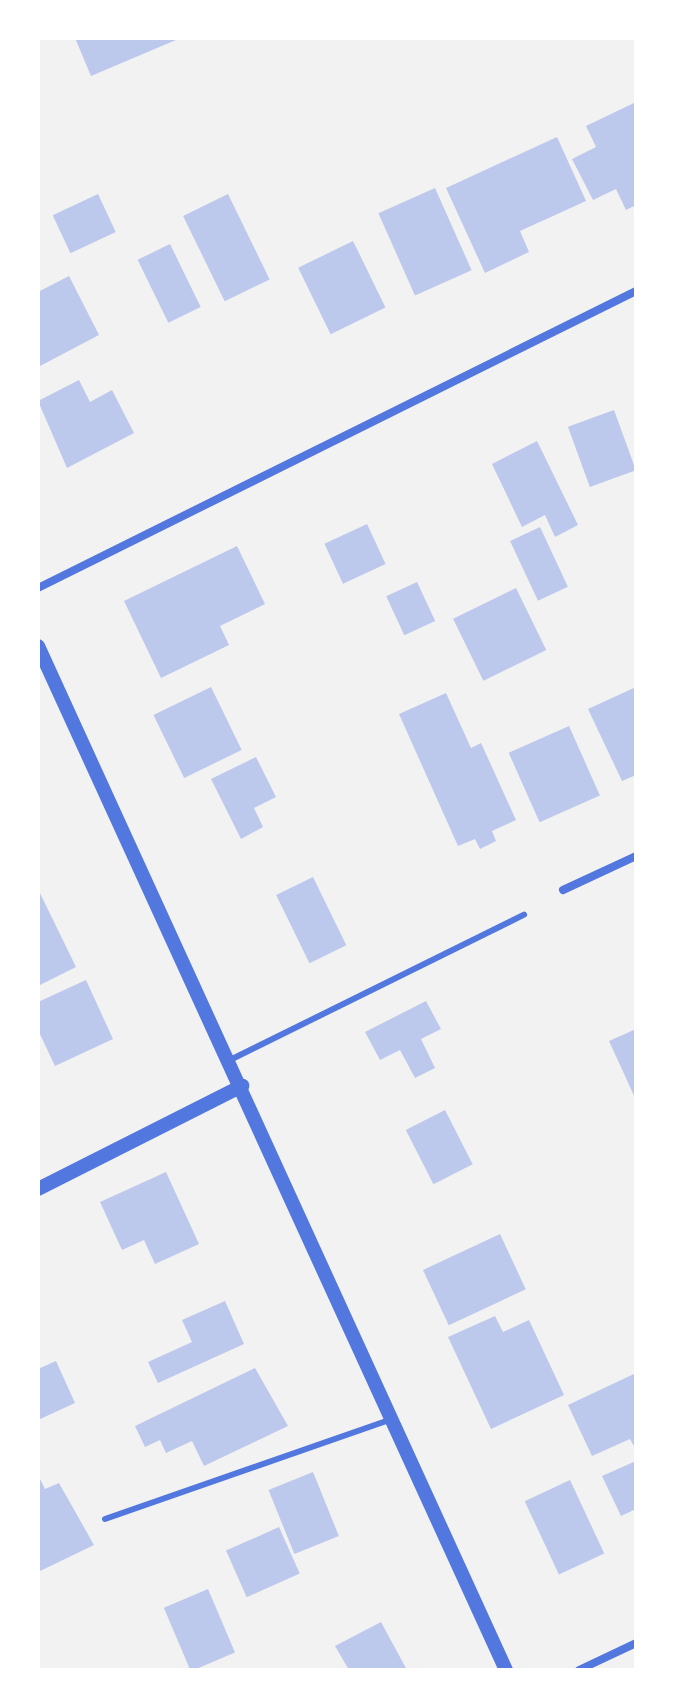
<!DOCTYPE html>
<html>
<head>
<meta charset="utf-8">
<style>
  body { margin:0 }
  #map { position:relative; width:674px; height:1708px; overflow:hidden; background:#f2f2f2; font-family:"Sofia Sans Condensed",sans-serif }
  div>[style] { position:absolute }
  .building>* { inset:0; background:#bdc9ec; transform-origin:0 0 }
  .service>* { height:6px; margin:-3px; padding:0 3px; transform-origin:3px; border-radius:3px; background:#5277de }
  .minor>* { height:8px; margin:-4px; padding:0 4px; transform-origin:4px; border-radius:4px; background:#5277de }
  .tertiary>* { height:14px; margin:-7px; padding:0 7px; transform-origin:7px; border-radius:7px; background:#5277de }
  span { translate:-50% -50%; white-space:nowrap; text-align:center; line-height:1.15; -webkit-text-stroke:7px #fff; paint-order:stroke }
  .frame { position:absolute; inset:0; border:40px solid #fff; pointer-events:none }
</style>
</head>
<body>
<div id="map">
  <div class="building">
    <div style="clip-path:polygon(75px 38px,175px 38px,176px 40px,91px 76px)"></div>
    <div style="clip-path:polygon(636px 102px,636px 205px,626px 210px,616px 189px,593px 200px,572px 159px,596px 147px,586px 126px)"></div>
    <div style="clip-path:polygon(557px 137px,586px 201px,520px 231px,529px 252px,485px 273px,446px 188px)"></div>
    <div style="left:435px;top:188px;width:90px;height:62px;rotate:66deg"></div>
    <div style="left:98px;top:194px;width:42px;height:50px;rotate:65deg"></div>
    <div style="left:228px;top:194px;width:95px;height:50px;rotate:64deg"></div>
    <div style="left:353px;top:241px;width:74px;height:61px;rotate:64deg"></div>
    <div style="left:170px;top:244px;width:70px;height:36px;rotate:64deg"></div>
    <div style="clip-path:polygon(69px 276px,99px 335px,40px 366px,38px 292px)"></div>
    <div style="clip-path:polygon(79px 380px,90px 402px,112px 390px,134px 433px,67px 468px,38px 401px)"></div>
    <div style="left:614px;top:410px;width:64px;height:49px;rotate:70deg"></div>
    <div style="clip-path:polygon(537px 441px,578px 525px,555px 537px,545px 515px,522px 527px,492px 464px)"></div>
    <div style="left:367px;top:524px;width:44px;height:47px;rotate:65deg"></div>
    <div style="left:540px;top:527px;width:66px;height:33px;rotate:65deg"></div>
    <div style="clip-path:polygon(237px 546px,265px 604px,220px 626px,229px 645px,161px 678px,124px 601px)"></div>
    <div style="left:417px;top:582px;width:43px;height:34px;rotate:65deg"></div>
    <div style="left:516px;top:588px;width:69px;height:70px;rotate:64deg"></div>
    <div style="left:211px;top:687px;width:70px;height:64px;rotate:64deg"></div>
    <div style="clip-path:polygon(636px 687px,636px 775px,622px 781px,588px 709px)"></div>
    <div style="clip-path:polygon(446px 693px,471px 748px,481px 743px,516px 820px,492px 831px,496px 841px,480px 849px,475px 839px,458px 846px,399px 714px)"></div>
    <div style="left:569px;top:726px;width:76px;height:66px;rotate:66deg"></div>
    <div style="clip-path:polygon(256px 757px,276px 797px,254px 808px,263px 827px,241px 839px,211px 779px)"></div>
    <div style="left:313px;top:877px;width:76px;height:41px;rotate:64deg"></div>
    <div style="clip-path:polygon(38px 889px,76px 967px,38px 986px)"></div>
    <div style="clip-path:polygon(86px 980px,113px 1039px,55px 1066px,38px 1030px,38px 1002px)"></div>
    <div style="clip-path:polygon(426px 1001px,441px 1029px,421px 1039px,435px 1068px,415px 1078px,400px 1050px,380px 1060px,365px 1032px)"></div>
    <div style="clip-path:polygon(636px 1029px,636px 1100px,609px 1041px)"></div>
    <div style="left:445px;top:1110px;width:61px;height:44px;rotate:63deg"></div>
    <div style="clip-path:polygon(166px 1172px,199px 1244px,155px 1264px,144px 1240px,122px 1250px,100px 1202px)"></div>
    <div style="left:500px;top:1234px;width:61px;height:85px;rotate:65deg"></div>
    <div style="clip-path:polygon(225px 1301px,244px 1344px,158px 1383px,148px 1362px,192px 1342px,182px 1320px)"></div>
    <div style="clip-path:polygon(495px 1316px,503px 1332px,529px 1320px,564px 1395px,491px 1429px,448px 1337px)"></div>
    <div style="clip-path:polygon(56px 1361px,75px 1403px,38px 1420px,38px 1369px)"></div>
    <div style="clip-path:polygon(255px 1368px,288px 1426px,204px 1466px,192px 1441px,166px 1453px,160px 1440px,145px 1447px,135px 1426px)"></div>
    <div style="clip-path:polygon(636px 1373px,636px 1450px,630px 1439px,592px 1456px,568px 1405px)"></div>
    <div style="clip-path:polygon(636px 1461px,636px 1509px,621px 1516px,602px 1476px)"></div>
    <div style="left:313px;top:1472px;width:69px;height:48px;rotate:68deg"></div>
    <div style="clip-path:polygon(38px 1475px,45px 1489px,59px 1483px,94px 1545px,38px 1572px)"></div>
    <div style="left:570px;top:1480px;width:81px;height:50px;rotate:65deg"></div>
    <div style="left:279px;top:1527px;width:51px;height:58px;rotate:66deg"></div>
    <div style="left:208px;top:1589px;width:69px;height:48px;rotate:67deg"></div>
    <div style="clip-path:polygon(381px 1622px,407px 1670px,349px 1670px,335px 1646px)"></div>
  </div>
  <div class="service">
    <div style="left:230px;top:1060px;width:328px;rotate:-26.3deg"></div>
    <div style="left:105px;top:1519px;width:304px;rotate:-19.2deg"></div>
  </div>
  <div class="minor">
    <div style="left:38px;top:588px;width:668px;rotate:-26.41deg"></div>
    <div style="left:563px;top:890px;width:81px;rotate:-25deg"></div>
    <div style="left:579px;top:1670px;width:63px;rotate:-25.3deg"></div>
  </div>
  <div class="tertiary">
    <div style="left:38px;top:646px;width:1126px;rotate:65.44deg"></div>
    <div style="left:38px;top:1189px;width:229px;rotate:-26.8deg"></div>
  </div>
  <div class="frame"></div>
</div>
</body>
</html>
